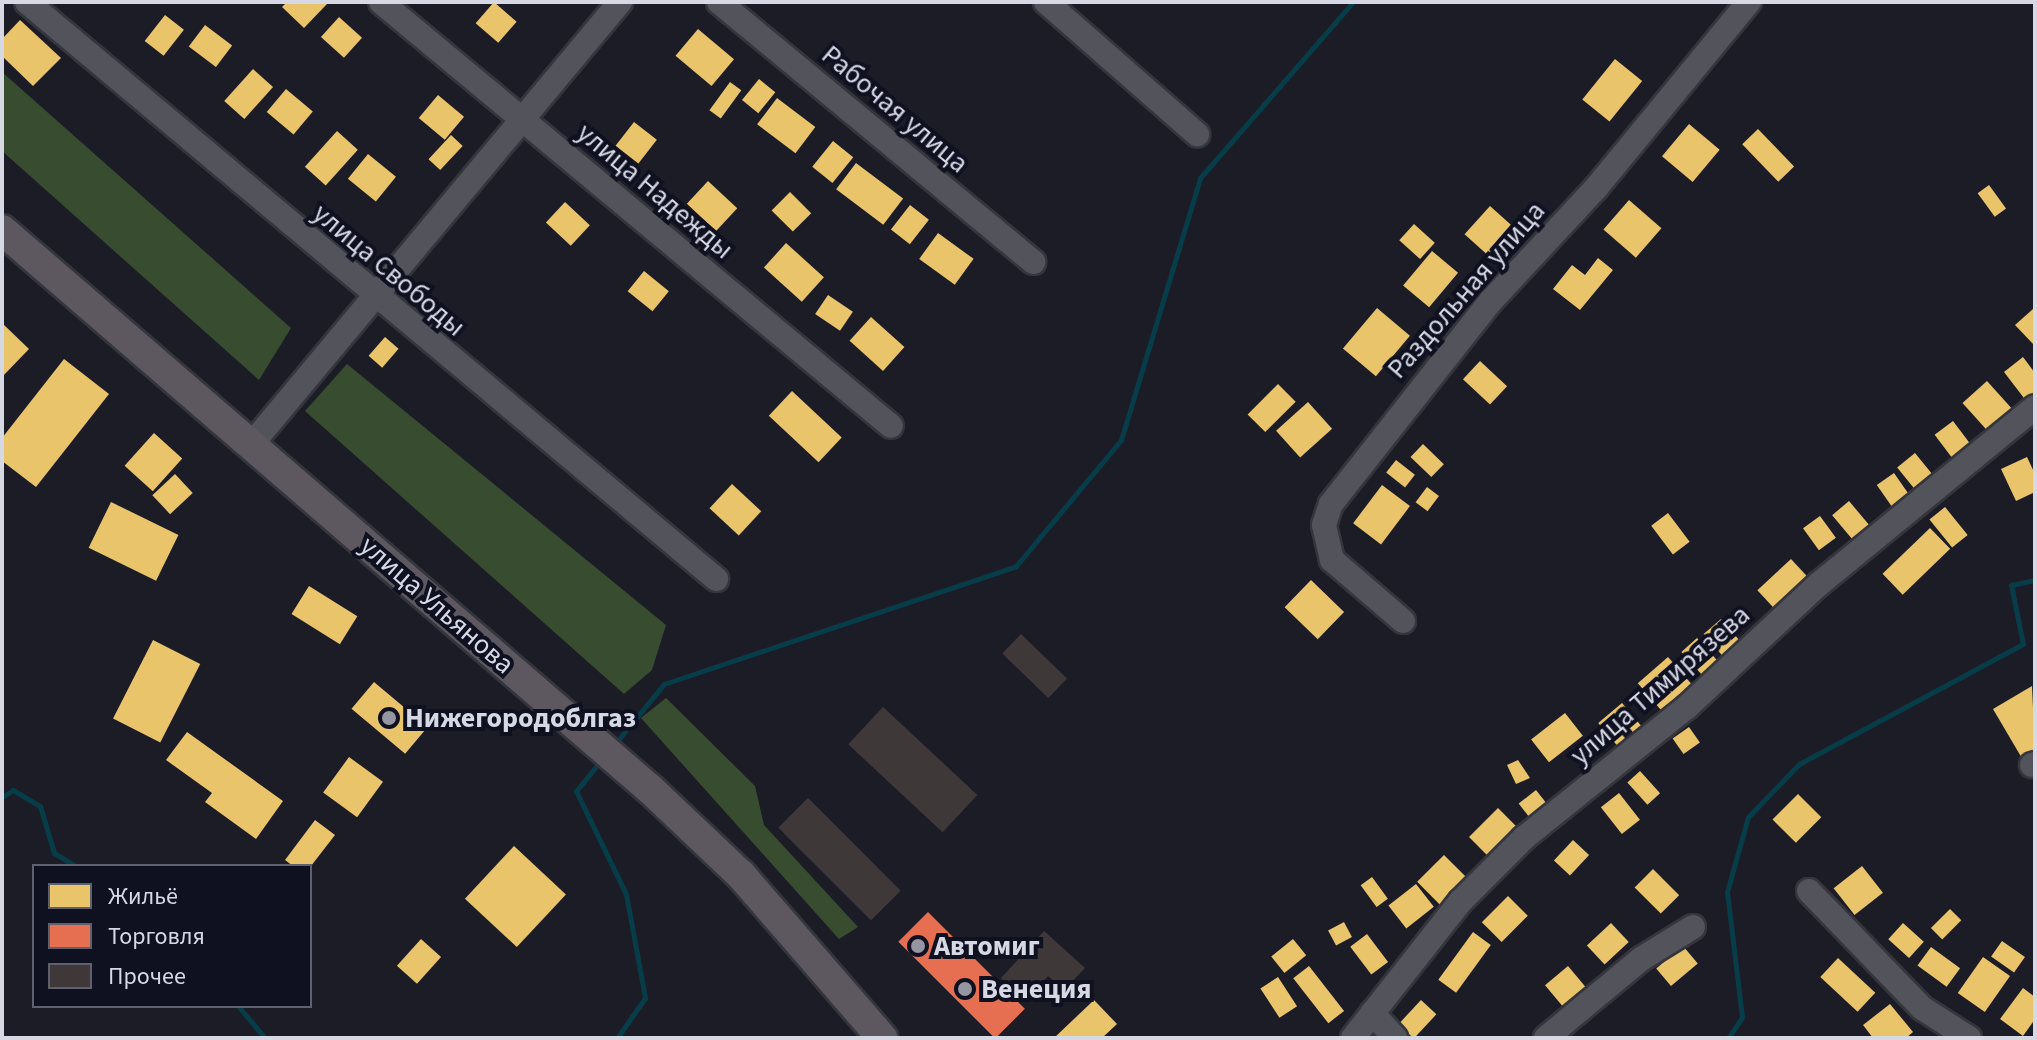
<!DOCTYPE html>
<html>
<head>
<meta charset="utf-8">
<style>
  body { margin:0 }
  #map { position:relative; width:2037px; height:1040px; overflow:hidden; background:#1c1c26; font-family:"Source Sans 3",sans-serif }
  div>[style] { position:absolute }
  .forest>* { inset:0; background:#384c30 }
  .homes>* { inset:0; background:#e9c46a; transform-origin:0 0 }
  .shops>* { inset:0; background:#e76f51; transform-origin:0 0 }
  .stream>* { height:5px; margin:-2.5px; padding:0 2.5px; transform-origin:2.5px; border-radius:2.5px; background:#063d49 }
  .building>* { inset:0; background:#3e3938; transform-origin:0 0 }
  .roads { filter:drop-shadow(2px 0 #35363d) drop-shadow(-2px 0 #35363d) drop-shadow(0 2px #35363d) drop-shadow(0 -2px #35363d) }
  .minor>* { height:24px; margin:-12px; padding:0 12px; transform-origin:12px; border-radius:12px; background:#52535b }
  .major>* { height:30px; margin:-15px; padding:0 15px; transform-origin:15px; border-radius:15px; background:#5d5860 }
  .dots>* { width:22px; height:22px; translate:-50% -50%; box-sizing:border-box; border:4px solid #0f1020; border-radius:50% }
  span { translate:-50% -50%; white-space:nowrap; text-align:center; line-height:1.15; -webkit-text-stroke:8px #0f1020; paint-order:stroke }
  .street-label { font-size:28px; color:#d6d8e4 }
  .poi-label { font-size:28px; color:#d6d8e4; font-weight:700 }
  .left { translate:0 -50%; text-align:left }
  .frame { position:absolute; inset:0; border:4px solid #d6d8e4; pointer-events:none }
  .legend { position:absolute; left:32px; top:864px; width:280px; height:144px; box-sizing:border-box; background:#0f1020; border:2px solid #5f606e; margin:0; padding:10px 14px; list-style:none; font-size:24px; color:#d6d8e4 }
  .legend li { display:flex; align-items:center; gap:16px; height:40px }
  .legend b { width:40px; border:2px solid #5f606e }
</style>
</head>
<body>
<div id="map">
  <div class="forest">
    <div style="clip-path:polygon(2px 72px,291px 328px,259px 380px,2px 151px)"></div>
    <div style="clip-path:polygon(347px 364px,666px 625px,652px 670px,624px 694px,305px 411px)"></div>
    <div style="clip-path:polygon(666px 698px,755px 786px,764px 825px,858px 927px,839px 939px,641px 718px)"></div>
  </div>
  <div class="homes">
    <div style="clip-path:polygon(287px 2px,325px 2px,327px 4px,304px 28px,282px 7px)"></div>
    <div style="left:494px;top:2px;width:30px;height:28px;rotate:41deg"></div>
    <div style="left:165px;top:15px;width:24px;height:33px;rotate:38deg"></div>
    <div style="left:339px;top:17px;width:31px;height:27px;rotate:42deg"></div>
    <div style="clip-path:polygon(20px 20px,61px 58px,33px 86px,2px 56px,2px 39px)"></div>
    <div style="left:205px;top:25px;width:34px;height:27px;rotate:37deg"></div>
    <div style="left:698px;top:29px;width:47px;height:35px;rotate:40deg"></div>
    <div style="left:1615px;top:59px;width:35px;height:52px;rotate:39deg"></div>
    <div style="left:253px;top:69px;width:27px;height:43px;rotate:42deg"></div>
    <div style="left:759px;top:79px;width:21px;height:27px;rotate:39deg"></div>
    <div style="left:730px;top:82px;width:14px;height:35px;rotate:36deg"></div>
    <div style="left:286px;top:89px;width:35px;height:30px;rotate:40deg"></div>
    <div style="left:438px;top:95px;width:34px;height:30px;rotate:40deg"></div>
    <div style="left:777px;top:98px;width:48px;height:33px;rotate:37deg"></div>
    <div style="left:634px;top:122px;width:29px;height:30px;rotate:38deg"></div>
    <div style="left:1689px;top:124px;width:40px;height:42px;rotate:40deg"></div>
    <div style="left:1758px;top:129px;width:52px;height:22px;rotate:46deg"></div>
    <div style="left:337px;top:131px;width:28px;height:48px;rotate:42deg"></div>
    <div style="left:451px;top:135px;width:16px;height:33px;rotate:43deg"></div>
    <div style="left:833px;top:141px;width:26px;height:33px;rotate:39deg"></div>
    <div style="left:368px;top:154px;width:36px;height:32px;rotate:39deg"></div>
    <div style="left:856px;top:163px;width:59px;height:33px;rotate:37deg"></div>
    <div style="left:708px;top:181px;width:40px;height:31px;rotate:43deg"></div>
    <div style="left:1989px;top:185px;width:29px;height:14px;rotate:54deg"></div>
    <div style="left:790px;top:192px;width:30px;height:26px;rotate:45deg"></div>
    <div style="left:1629px;top:200px;width:43px;height:39px;rotate:41deg"></div>
    <div style="left:565px;top:202px;width:34px;height:28px;rotate:43deg"></div>
    <div style="left:910px;top:205px;width:24px;height:31px;rotate:38deg"></div>
    <div style="left:1490px;top:206px;width:45px;height:38px;rotate:42deg"></div>
    <div style="left:1414px;top:224px;width:28px;height:22px;rotate:42deg"></div>
    <div style="left:938px;top:233px;width:44px;height:32px;rotate:36deg"></div>
    <div style="left:786px;top:243px;width:51px;height:33px;rotate:42deg"></div>
    <div style="left:1432px;top:251px;width:34px;height:45px;rotate:40deg"></div>
    <div style="clip-path:polygon(1598px 258px,1613px 270px,1580px 310px,1553px 289px,1572px 265px,1585px 275px)"></div>
    <div style="left:644px;top:271px;width:32px;height:26px;rotate:39deg"></div>
    <div style="left:828px;top:295px;width:30px;height:23px;rotate:34deg"></div>
    <div style="left:1377px;top:308px;width:43px;height:53px;rotate:40deg"></div>
    <div style="clip-path:polygon(2033px 309px,2035px 311px,2035px 346px,2015px 325px)"></div>
    <div style="left:871px;top:317px;width:45px;height:32px;rotate:42deg"></div>
    <div style="clip-path:polygon(2px 323px,29px 349px,2px 377px)"></div>
    <div style="left:385px;top:337px;width:18px;height:25px;rotate:41deg"></div>
    <div style="clip-path:polygon(2023px 357px,2035px 373px,2035px 396px,2027px 402px,2004px 372px)"></div>
    <div style="clip-path:polygon(64px 359px,109px 394px,36px 487px,2px 461px,2px 438px)"></div>
    <div style="left:1480px;top:361px;width:37px;height:25px;rotate:43deg"></div>
    <div style="left:1987px;top:381px;width:39px;height:33px;rotate:48deg"></div>
    <div style="left:1278px;top:384px;width:25px;height:43px;rotate:45deg"></div>
    <div style="left:792px;top:391px;width:68px;height:34px;rotate:43deg"></div>
    <div style="left:1308px;top:402px;width:36px;height:43px;rotate:48deg"></div>
    <div style="left:1953px;top:421px;width:31px;height:23px;rotate:53deg"></div>
    <div style="left:154px;top:433px;width:38px;height:44px;rotate:42deg"></div>
    <div style="left:1423px;top:444px;width:29px;height:18px;rotate:44deg"></div>
    <div style="left:1915px;top:453px;width:32px;height:23px;rotate:51deg"></div>
    <div style="clip-path:polygon(2027px 457px,2035px 474px,2035px 492px,2016px 501px,2001px 469px)"></div>
    <div style="left:1396px;top:460px;width:24px;height:16px;rotate:38deg"></div>
    <div style="left:1894px;top:473px;width:28px;height:21px;rotate:55deg"></div>
    <div style="left:175px;top:474px;width:26px;height:31px;rotate:47deg"></div>
    <div style="left:732px;top:484px;width:40px;height:33px;rotate:43deg"></div>
    <div style="left:1382px;top:485px;width:35px;height:48px;rotate:37deg"></div>
    <div style="left:1427px;top:487px;width:15px;height:19px;rotate:37deg"></div>
    <div style="left:1849px;top:501px;width:33px;height:22px;rotate:50deg"></div>
    <div style="left:111px;top:502px;width:75px;height:51px;rotate:26deg"></div>
    <div style="left:1945px;top:507px;width:36px;height:20px;rotate:51deg"></div>
    <div style="left:1668px;top:513px;width:36px;height:21px;rotate:53deg"></div>
    <div style="left:1820px;top:516px;width:27px;height:21px;rotate:54deg"></div>
    <div style="left:1930px;top:528px;width:29px;height:66px;rotate:46deg"></div>
    <div style="left:1791px;top:559px;width:33px;height:46px;rotate:47deg"></div>
    <div style="left:1311px;top:580px;width:46px;height:38px;rotate:44deg"></div>
    <div style="left:309px;top:586px;width:57px;height:33px;rotate:32deg"></div>
    <div style="left:1721px;top:619px;width:33px;height:23px;rotate:49deg"></div>
    <div style="left:1697px;top:638px;width:31px;height:21px;rotate:48deg"></div>
    <div style="left:153px;top:640px;width:53px;height:88px;rotate:27deg"></div>
    <div style="left:1668px;top:657px;width:40px;height:40px;rotate:49deg"></div>
    <div style="left:374px;top:682px;width:70px;height:35px;rotate:40deg"></div>
    <div style="clip-path:polygon(2032px 686px,2035px 753px,2023px 760px,1993px 709px)"></div>
    <div style="left:1622px;top:703px;width:34px;height:31px;rotate:50deg"></div>
    <div style="left:1565px;top:713px;width:29px;height:43px;rotate:52deg"></div>
    <div style="left:1689px;top:727px;width:19px;height:20px;rotate:55deg"></div>
    <div style="clip-path:polygon(187px 732px,283px 801px,256px 839px,205px 802px,212px 793px,166px 760px)"></div>
    <div style="left:349px;top:757px;width:42px;height:44px;rotate:36deg"></div>
    <div style="clip-path:polygon(1518px 760px,1530px 778px,1516px 784px,1507px 765px)"></div>
    <div style="left:1640px;top:771px;width:30px;height:17px;rotate:48deg"></div>
    <div style="left:1536px;top:790px;width:23px;height:22px;rotate:52deg"></div>
    <div style="left:1619px;top:793px;width:34px;height:23px;rotate:52deg"></div>
    <div style="left:1798px;top:794px;width:33px;height:36px;rotate:45deg"></div>
    <div style="left:1498px;top:808px;width:31px;height:41px;rotate:45deg"></div>
    <div style="clip-path:polygon(315px 820px,335px 835px,311px 866px,293px 866px,285px 860px)"></div>
    <div style="left:1573px;top:840px;width:22px;height:28px;rotate:43deg"></div>
    <div style="left:514px;top:846px;width:71px;height:72px;rotate:43deg"></div>
    <div style="left:1444px;top:855px;width:33px;height:38px;rotate:45deg"></div>
    <div style="left:1862px;top:866px;width:34px;height:36px;rotate:52deg"></div>
    <div style="left:1653px;top:869px;width:37px;height:26px;rotate:45deg"></div>
    <div style="left:1372px;top:877px;width:27px;height:14px;rotate:54deg"></div>
    <div style="left:1416px;top:884px;width:29px;height:35px;rotate:52deg"></div>
    <div style="left:1508px;top:896px;width:28px;height:37px;rotate:45deg"></div>
    <div style="left:1950px;top:909px;width:16px;height:27px;rotate:45deg"></div>
    <div style="left:1344px;top:922px;width:17px;height:18px;rotate:62deg"></div>
    <div style="left:1611px;top:923px;width:26px;height:33px;rotate:47deg"></div>
    <div style="left:1903px;top:923px;width:28px;height:22px;rotate:42deg"></div>
    <div style="left:1473px;top:932px;width:22px;height:59px;rotate:36deg"></div>
    <div style="left:1367px;top:934px;width:35px;height:21px;rotate:53deg"></div>
    <div style="left:421px;top:939px;width:27px;height:36px;rotate:42deg"></div>
    <div style="left:1293px;top:939px;width:21px;height:28px;rotate:51deg"></div>
    <div style="left:2002px;top:941px;width:28px;height:19px;rotate:35deg"></div>
    <div style="left:1683px;top:946px;width:23px;height:35px;rotate:50deg"></div>
    <div style="left:1931px;top:947px;width:36px;height:23px;rotate:36deg"></div>
    <div style="left:1983px;top:957px;width:33px;height:44px;rotate:35deg"></div>
    <div style="left:1838px;top:958px;width:51px;height:26px;rotate:43deg"></div>
    <div style="left:1309px;top:966px;width:57px;height:20px;rotate:52deg"></div>
    <div style="left:1568px;top:966px;width:30px;height:30px;rotate:50deg"></div>
    <div style="left:1278px;top:977px;width:35px;height:21px;rotate:57deg"></div>
    <div style="clip-path:polygon(2023px 988px,2035px 997px,2035px 1019px,2023px 1036px,2000px 1019px)"></div>
    <div style="clip-path:polygon(1094px 1000px,1117px 1024px,1102px 1038px,1054px 1038px)"></div>
    <div style="left:1421px;top:1000px;width:21px;height:33px;rotate:43deg"></div>
    <div style="clip-path:polygon(1890px 1004px,1913px 1032px,1906px 1038px,1873px 1038px,1863px 1025px)"></div>
  </div>
  <div class="shops">
    <div style="left:928px;top:912px;width:137px;height:42px;rotate:45deg"></div>
  </div>
  <div class="stream">
    <div style="left:618px;top:740px;width:72px;rotate:-50.6deg"></div>
    <div style="left:664px;top:684px;width:371px;rotate:-18.5deg"></div>
    <div style="left:1016px;top:566px;width:164px;rotate:-50.2deg"></div>
    <div style="left:1121px;top:440px;width:274px;rotate:-73.2deg"></div>
    <div style="left:1200px;top:178px;width:233px;rotate:-49deg"></div>
    <div style="left:598px;top:764px;width:35px;rotate:129deg"></div>
    <div style="left:576px;top:791px;width:114px;rotate:64.1deg"></div>
    <div style="left:626px;top:894px;width:106px;rotate:79.6deg"></div>
    <div style="left:645px;top:998px;width:49px;rotate:125deg"></div>
    <div style="left:2px;top:797px;width:13px;rotate:-32deg"></div>
    <div style="left:13px;top:790px;width:31px;rotate:31deg"></div>
    <div style="left:40px;top:806px;width:49px;rotate:73.4deg"></div>
    <div style="left:54px;top:853px;width:26px;rotate:31deg"></div>
    <div style="left:238px;top:1006px;width:42px;rotate:49.8deg"></div>
    <div style="left:1728px;top:1038px;width:25px;rotate:-56deg"></div>
    <div style="left:1742px;top:1017px;width:126px;rotate:-96.8deg"></div>
    <div style="left:1727px;top:892px;width:78px;rotate:-74.4deg"></div>
    <div style="left:1748px;top:817px;width:74px;rotate:-46.1deg"></div>
    <div style="left:1799px;top:764px;width:254px;rotate:-28.2deg"></div>
    <div style="left:2023px;top:644px;width:60px;rotate:-101.5deg"></div>
    <div style="left:2011px;top:585px;width:25px;rotate:-12deg"></div>
  </div>
  <div class="building">
    <div style="left:1021px;top:634px;width:64px;height:27px;rotate:44deg"></div>
    <div style="left:883px;top:707px;width:129px;height:51px;rotate:43deg"></div>
    <div style="left:808px;top:798px;width:131px;height:42px;rotate:45deg"></div>
    <div style="clip-path:polygon(1044px 931px,1085px 968px,1064px 990px,1048px 976px,1026px 1001px,1001px 978px)"></div>
  </div>
  <div class="roads">
    <div class="minor">
      <div style="left:27px;top:2px;width:899px;rotate:39.94deg"></div>
      <div style="left:381px;top:2px;width:663px;rotate:39.74deg"></div>
      <div style="left:719px;top:2px;width:408px;rotate:39.6deg"></div>
      <div style="left:1046px;top:2px;width:201px;rotate:41.2deg"></div>
      <div style="left:251px;top:445px;width:577px;rotate:-50.21deg"></div>
      <div style="left:1403px;top:621px;width:94px;rotate:-139.3deg"></div>
      <div style="left:1332px;top:560px;width:36px;rotate:-103deg"></div>
      <div style="left:1324px;top:525px;width:22px;rotate:-72deg"></div>
      <div style="left:1331px;top:504px;width:258px;rotate:-51.8deg"></div>
      <div style="left:1491px;top:301px;width:154px;rotate:-47.1deg"></div>
      <div style="left:1596px;top:188px;width:241px;rotate:-50.6deg"></div>
      <div style="left:2032px;top:765px;width:3px;rotate:-18deg"></div>
      <div style="left:1809px;top:891px;width:163px;rotate:46deg"></div>
      <div style="left:1922px;top:1008px;width:56px;rotate:32.6deg"></div>
      <div style="left:1372px;top:1013px;width:34px;rotate:47deg"></div>
      <div style="left:1353px;top:1038px;width:174px;rotate:-51.8deg"></div>
      <div style="left:1461px;top:901px;width:89px;rotate:-45deg"></div>
      <div style="left:1524px;top:838px;width:209px;rotate:-38.8deg"></div>
      <div style="left:1687px;top:707px;width:180px;rotate:-43deg"></div>
      <div style="left:1819px;top:584px;width:279px;rotate:-39.3deg"></div>
      <div style="left:1546px;top:1038px;width:124px;rotate:-39.7deg"></div>
      <div style="left:1641px;top:959px;width:61px;rotate:-31.6deg"></div>
    </div>
    <div class="major">
      <div style="left:2px;top:230px;width:857px;rotate:40.79deg"></div>
      <div style="left:651px;top:790px;width:124px;rotate:43.4deg"></div>
      <div style="left:741px;top:875px;width:216px;rotate:49.1deg"></div>
    </div>
  </div>
  <div class="dots">
    <div style="left:389px;top:718px;background:#9596a2"></div>
    <div style="left:918px;top:946px;background:#9596a2"></div>
    <div style="left:965px;top:989px;background:#9596a2"></div>
  </div>
  <div class="street-label">
    <span style="left:895px;top:109px;rotate:40deg">Рабочая улица</span>
    <span style="left:655px;top:191px;rotate:40deg">улица Надежды</span>
    <span style="left:389px;top:270px;rotate:40deg">улица Свободы</span>
    <span style="left:1466px;top:290px;rotate:-49deg">Раздольная улица</span>
    <span style="left:437px;top:605px;rotate:41deg">улица Ульянова</span>
    <span style="left:1660px;top:685px;rotate:-41deg">улица Тимирязева</span>
  </div>
  <div class="poi-label">
    <span class="left" style="left:405px;top:718px">Нижегородоблгаз</span>
    <span class="left" style="left:934px;top:946px">Автомиг</span>
    <span class="left" style="left:981px;top:989px">Венеция</span>
  </div>
  <div class="frame"></div>
  <ul class="legend">
  <li><b style="height:22px;background:#e9c46a"></b>Жильё</li>
  <li><b style="height:22px;background:#e76f51"></b>Торговля</li>
  <li><b style="height:22px;background:#3e3938"></b>Прочее</li>
  </ul>
</div>
</body>
</html>
